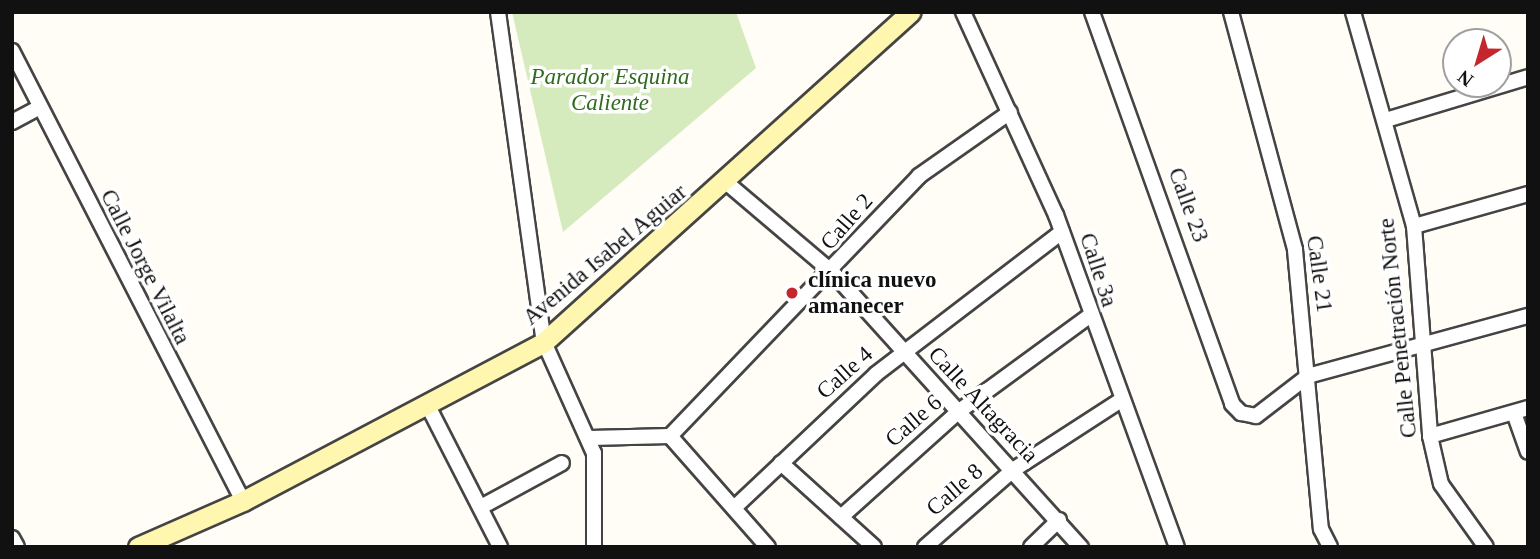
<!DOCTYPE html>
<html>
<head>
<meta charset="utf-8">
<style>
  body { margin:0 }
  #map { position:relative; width:1540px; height:559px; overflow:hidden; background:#fffdf5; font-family:"Times New Roman",serif }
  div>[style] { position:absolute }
  .green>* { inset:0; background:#d5ebbd }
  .roads { filter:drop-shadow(2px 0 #444) drop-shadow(-2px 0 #444) drop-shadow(0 2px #444) drop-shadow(0 -2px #444) }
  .street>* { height:14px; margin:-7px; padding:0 7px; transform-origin:7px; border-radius:7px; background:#fff }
  .secondary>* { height:19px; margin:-9.5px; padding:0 9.5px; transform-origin:9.5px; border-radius:9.5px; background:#fff6b0 }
  .dots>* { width:19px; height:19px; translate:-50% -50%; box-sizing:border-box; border:4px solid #fff; border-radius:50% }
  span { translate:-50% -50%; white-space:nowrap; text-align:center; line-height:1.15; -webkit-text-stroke:7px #fff; paint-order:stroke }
  .park-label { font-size:23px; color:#2f6b1f; font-style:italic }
  .street-label { font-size:23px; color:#111 }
  .poi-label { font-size:23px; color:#111; font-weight:700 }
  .left { translate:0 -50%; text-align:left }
  .frame { position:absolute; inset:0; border:14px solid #111; pointer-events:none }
  .north { position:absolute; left:1442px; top:28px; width:70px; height:70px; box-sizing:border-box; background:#fff; border:2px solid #a0a0a0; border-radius:50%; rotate:217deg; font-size:19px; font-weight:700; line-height:28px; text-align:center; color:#111 }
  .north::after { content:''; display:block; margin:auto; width:24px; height:32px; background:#c4262e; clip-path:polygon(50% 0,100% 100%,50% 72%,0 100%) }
</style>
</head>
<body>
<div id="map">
  <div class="green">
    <div style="clip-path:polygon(512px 12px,736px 12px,756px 68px,563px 232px)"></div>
  </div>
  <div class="roads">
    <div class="street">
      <div style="left:498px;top:12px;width:333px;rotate:82.1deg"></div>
      <div style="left:544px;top:342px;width:122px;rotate:65.8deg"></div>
      <div style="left:594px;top:453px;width:94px;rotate:90deg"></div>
      <div style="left:963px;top:12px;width:223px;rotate:65.4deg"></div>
      <div style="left:1056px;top:215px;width:353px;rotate:70deg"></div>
      <div style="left:1092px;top:12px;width:416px;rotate:70.3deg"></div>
      <div style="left:1232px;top:404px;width:13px;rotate:45deg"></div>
      <div style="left:1241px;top:413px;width:15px;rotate:11deg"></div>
      <div style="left:1256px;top:416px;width:66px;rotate:-37.6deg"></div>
      <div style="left:1308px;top:376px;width:228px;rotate:-15.3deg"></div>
      <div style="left:1231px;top:12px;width:246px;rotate:74.9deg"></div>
      <div style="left:1295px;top:250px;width:280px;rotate:84.7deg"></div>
      <div style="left:1321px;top:529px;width:20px;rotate:63deg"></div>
      <div style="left:1353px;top:12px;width:223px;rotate:74.1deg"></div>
      <div style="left:1414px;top:226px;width:211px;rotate:85.6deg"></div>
      <div style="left:1430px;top:436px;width:49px;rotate:77.1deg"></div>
      <div style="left:1441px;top:484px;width:77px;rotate:54.5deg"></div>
      <div style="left:12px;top:51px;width:506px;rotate:62.83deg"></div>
      <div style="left:1386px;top:120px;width:148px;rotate:-16.8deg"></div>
      <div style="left:12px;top:122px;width:30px;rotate:-28deg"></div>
      <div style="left:727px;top:183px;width:139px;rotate:40.3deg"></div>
      <div style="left:833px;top:273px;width:370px;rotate:47.9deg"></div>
      <div style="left:1414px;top:226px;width:118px;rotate:-15.7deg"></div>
      <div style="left:428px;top:406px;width:158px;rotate:62.9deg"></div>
      <div style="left:1514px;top:413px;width:41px;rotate:70.3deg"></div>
      <div style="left:670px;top:436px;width:360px;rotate:-46.2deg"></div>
      <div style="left:919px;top:176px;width:111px;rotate:-35.1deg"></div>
      <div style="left:670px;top:436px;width:148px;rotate:48.6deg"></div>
      <div style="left:1430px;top:436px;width:102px;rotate:-15.9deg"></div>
      <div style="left:590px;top:438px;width:80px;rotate:-1.4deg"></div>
      <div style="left:781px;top:463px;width:125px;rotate:42.1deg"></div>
      <div style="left:481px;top:507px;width:92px;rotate:-28.5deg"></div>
      <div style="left:734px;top:508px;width:195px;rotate:-43.3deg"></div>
      <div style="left:876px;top:374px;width:234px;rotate:-37.4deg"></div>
      <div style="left:841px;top:517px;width:157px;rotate:-41.9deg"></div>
      <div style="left:958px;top:412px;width:162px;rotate:-36.2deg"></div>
      <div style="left:12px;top:538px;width:10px;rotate:61deg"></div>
      <div style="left:925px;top:547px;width:117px;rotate:-41.2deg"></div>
      <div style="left:1013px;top:470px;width:129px;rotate:-32.9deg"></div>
      <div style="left:1031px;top:547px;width:39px;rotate:-44deg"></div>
    </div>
    <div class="secondary">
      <div style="left:138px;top:547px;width:115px;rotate:-23.7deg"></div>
      <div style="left:243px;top:501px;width:340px;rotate:-27.8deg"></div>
      <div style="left:544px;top:342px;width:493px;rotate:-42deg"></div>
    </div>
  </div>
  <div class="dots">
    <div style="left:792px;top:293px;background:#c4262e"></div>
  </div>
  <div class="park-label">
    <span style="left:610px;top:90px">Parador Esquina<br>Caliente</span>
  </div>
  <div class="street-label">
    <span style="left:1188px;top:205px;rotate:70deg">Calle 23</span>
    <span style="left:847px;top:222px;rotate:-49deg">Calle 2</span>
    <span style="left:605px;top:255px;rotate:-40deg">Avenida Isabel Aguiar</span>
    <span style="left:145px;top:267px;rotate:63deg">Calle Jorge Vilalta</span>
    <span style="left:1098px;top:270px;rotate:72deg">Calle 3a</span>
    <span style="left:1319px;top:274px;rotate:82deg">Calle 21</span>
    <span style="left:1398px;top:328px;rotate:-96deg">Calle Penetración Norte</span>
    <span style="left:845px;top:373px;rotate:-42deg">Calle 4</span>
    <span style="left:983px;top:405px;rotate:47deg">Calle Altagracia</span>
    <span style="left:914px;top:421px;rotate:-41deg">Calle 6</span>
    <span style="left:955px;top:490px;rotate:-41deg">Calle 8</span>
  </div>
  <div class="poi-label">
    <span class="left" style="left:808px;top:293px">clínica nuevo<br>amanecer</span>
  </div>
  <div class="frame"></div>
  <div class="north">N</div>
</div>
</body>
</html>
